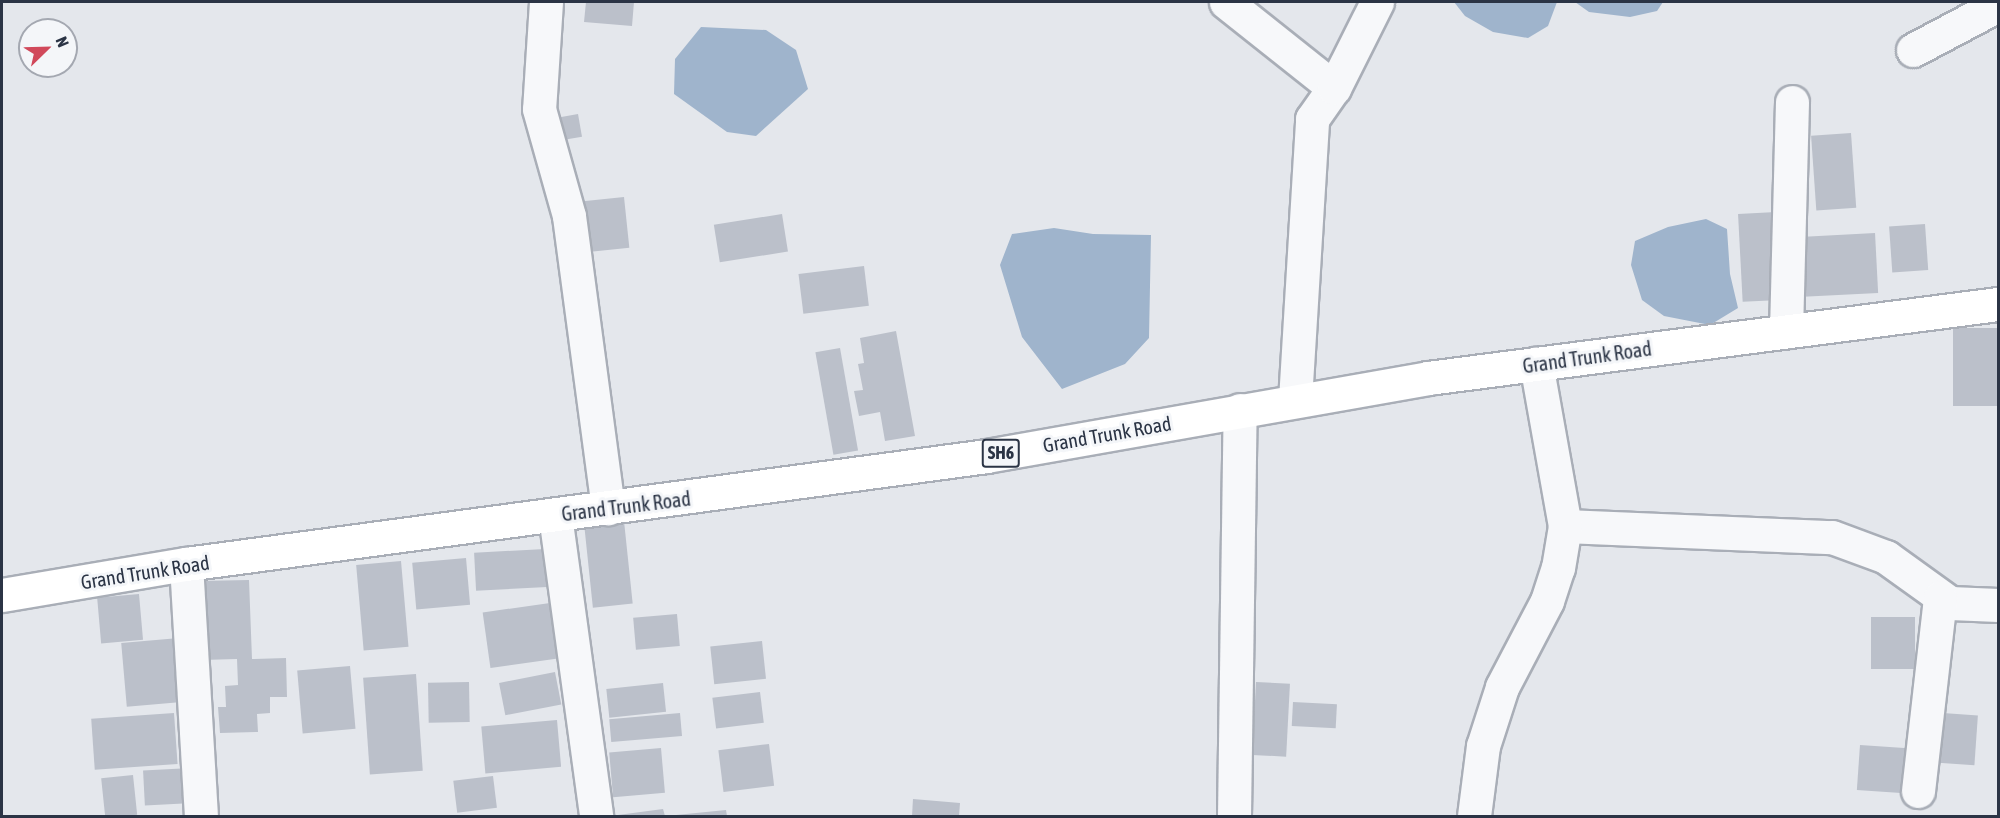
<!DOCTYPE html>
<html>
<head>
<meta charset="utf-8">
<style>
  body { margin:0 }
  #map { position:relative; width:2000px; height:818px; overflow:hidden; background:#e4e7ec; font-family:"Asap Condensed",sans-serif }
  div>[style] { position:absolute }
  .water>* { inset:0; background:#9fb4cc }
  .building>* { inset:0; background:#bbc0ca; transform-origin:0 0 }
  .roads { filter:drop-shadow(2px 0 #a9aeb7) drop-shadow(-2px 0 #a9aeb7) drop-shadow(0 2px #a9aeb7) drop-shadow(0 -2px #a9aeb7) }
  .minor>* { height:33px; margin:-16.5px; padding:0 16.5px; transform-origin:16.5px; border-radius:16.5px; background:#f7f8fa }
  .major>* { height:33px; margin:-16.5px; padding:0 16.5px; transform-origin:16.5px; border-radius:16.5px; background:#fff }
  span { translate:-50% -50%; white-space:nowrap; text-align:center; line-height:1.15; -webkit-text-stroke:6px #f4f6f9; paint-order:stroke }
  .shield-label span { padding:2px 4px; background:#f4f6f9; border:2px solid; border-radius:4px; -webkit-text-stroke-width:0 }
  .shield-label { font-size:18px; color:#2b3445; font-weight:700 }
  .street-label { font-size:20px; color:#2b3445 }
  .frame { position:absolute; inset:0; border:3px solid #2b3445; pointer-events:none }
  .north { position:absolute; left:18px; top:18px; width:60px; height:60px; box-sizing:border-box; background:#f4f6f9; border:2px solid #a4a8b1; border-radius:50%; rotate:67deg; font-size:16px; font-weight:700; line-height:24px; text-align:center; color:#2b3445 }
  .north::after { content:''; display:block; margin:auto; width:21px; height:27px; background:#d1495b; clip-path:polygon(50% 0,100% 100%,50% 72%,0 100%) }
</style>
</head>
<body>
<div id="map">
  <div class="water">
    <div style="clip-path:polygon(1454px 2px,1557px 2px,1548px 26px,1528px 38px,1493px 32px,1465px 16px)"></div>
    <div style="clip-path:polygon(1575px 2px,1663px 2px,1657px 11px,1630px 17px,1589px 12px)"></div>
    <div style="clip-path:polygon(701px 27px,766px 30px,796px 50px,808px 89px,756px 136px,727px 132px,674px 94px,675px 59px)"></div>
    <div style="clip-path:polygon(1706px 219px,1727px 229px,1730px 274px,1738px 308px,1710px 325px,1664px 316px,1642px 300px,1631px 265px,1635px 241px,1668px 227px)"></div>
    <div style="clip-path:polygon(1054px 228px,1093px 234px,1151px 235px,1149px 338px,1125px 364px,1062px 389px,1022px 337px,1000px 265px,1012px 234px)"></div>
  </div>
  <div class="building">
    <div style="clip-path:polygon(586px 2px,634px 2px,632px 26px,584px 22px)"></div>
    <div style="left:578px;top:114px;width:23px;height:24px;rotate:80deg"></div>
    <div style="left:1851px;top:133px;width:75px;height:40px;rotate:86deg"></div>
    <div style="left:624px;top:197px;width:51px;height:46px;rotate:84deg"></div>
    <div style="left:1776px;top:212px;width:88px;height:38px;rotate:87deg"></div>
    <div style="left:782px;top:214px;width:38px;height:69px;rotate:81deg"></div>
    <div style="left:1925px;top:224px;width:46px;height:36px;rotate:86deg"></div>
    <div style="left:1875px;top:233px;width:60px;height:80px;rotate:87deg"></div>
    <div style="left:864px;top:266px;width:40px;height:66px;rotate:83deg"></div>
    <div style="left:1998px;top:328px;width:78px;height:45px;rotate:90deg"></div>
    <div style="clip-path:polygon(896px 331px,915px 436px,885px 441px,880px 412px,859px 416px,854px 391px,863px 390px,858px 364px,864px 363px,860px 338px)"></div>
    <div style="left:840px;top:348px;width:104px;height:25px;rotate:80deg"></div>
    <div style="left:624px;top:521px;width:83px;height:40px;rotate:84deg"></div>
    <div style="left:545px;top:549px;width:38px;height:71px;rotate:87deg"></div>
    <div style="left:466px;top:558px;width:47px;height:54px;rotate:85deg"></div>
    <div style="left:401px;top:561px;width:86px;height:45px;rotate:85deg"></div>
    <div style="clip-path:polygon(249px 580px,252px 659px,286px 658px,287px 697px,270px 697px,270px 713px,257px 714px,258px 732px,220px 733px,218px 707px,226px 707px,225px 686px,238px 685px,237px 659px,202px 660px,199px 581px)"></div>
    <div style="left:139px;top:594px;width:46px;height:42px;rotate:85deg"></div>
    <div style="left:550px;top:603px;width:56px;height:68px;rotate:82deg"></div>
    <div style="left:677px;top:614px;width:32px;height:44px;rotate:85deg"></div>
    <div style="left:1871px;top:617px;width:44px;height:52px"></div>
    <div style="left:179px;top:638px;width:64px;height:58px;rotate:85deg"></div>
    <div style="left:762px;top:641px;width:38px;height:52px;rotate:84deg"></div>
    <div style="left:350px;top:666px;width:63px;height:53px;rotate:85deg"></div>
    <div style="left:555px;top:672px;width:33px;height:57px;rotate:79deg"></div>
    <div style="left:416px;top:674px;width:97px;height:53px;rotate:86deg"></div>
    <div style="left:469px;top:682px;width:40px;height:41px;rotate:89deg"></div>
    <div style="left:1256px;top:682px;width:34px;height:73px;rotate:3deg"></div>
    <div style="left:663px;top:683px;width:29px;height:57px;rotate:84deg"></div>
    <div style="left:760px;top:692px;width:31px;height:48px;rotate:83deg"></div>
    <div style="left:1293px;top:702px;width:44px;height:24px;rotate:3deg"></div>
    <div style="left:1929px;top:712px;width:49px;height:50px;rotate:4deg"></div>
    <div style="left:174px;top:713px;width:51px;height:83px;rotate:86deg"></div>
    <div style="left:680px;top:713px;width:23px;height:71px;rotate:85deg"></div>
    <div style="left:557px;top:720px;width:47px;height:76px;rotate:85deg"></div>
    <div style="left:769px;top:744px;width:42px;height:51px;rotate:83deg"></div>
    <div style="left:1860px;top:745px;width:48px;height:45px;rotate:4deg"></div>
    <div style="left:661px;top:748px;width:45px;height:52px;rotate:85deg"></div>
    <div style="left:191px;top:768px;width:35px;height:48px;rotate:87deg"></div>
    <div style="left:133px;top:775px;width:40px;height:32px;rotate:84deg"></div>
    <div style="left:493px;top:776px;width:32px;height:40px;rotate:83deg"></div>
    <div style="clip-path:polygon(913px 799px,960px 803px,959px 816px,912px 816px)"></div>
    <div style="clip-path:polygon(663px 809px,665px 816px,619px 816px,618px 815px)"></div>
    <div style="clip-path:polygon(726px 810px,727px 816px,676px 816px,676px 815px)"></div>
  </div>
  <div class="roads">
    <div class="minor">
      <div style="left:546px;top:2px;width:107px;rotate:93.7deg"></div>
      <div style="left:539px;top:109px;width:111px;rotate:74.3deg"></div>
      <div style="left:569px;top:216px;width:295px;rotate:82.4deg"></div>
      <div style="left:1226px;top:2px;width:138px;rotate:38.5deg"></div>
      <div style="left:1913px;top:50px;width:96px;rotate:-27.9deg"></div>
      <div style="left:1786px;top:331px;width:229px;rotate:-88.5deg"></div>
      <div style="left:1295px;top:400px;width:282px;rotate:-86.5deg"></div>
      <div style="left:1312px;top:119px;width:38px;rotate:-55deg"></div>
      <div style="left:1334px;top:88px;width:96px;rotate:-63.4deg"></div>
      <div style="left:555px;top:515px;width:304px;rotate:82.2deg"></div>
      <div style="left:1565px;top:526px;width:267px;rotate:2.4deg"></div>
      <div style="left:1832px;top:537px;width:58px;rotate:20.3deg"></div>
      <div style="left:1886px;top:557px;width:79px;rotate:35.7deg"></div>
      <div style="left:1950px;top:603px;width:48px;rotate:2.4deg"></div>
      <div style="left:186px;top:564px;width:252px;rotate:86.6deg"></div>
      <div style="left:1918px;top:791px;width:195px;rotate:-83.5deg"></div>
      <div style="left:1234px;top:816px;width:406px;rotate:-89.2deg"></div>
      <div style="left:1474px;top:816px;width:71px;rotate:-82.7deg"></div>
      <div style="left:1483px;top:746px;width:62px;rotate:-72.1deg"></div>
      <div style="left:1502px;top:687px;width:97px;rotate:-62.4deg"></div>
      <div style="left:1547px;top:601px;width:35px;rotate:-72deg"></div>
      <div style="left:1558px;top:568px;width:43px;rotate:-80.5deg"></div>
      <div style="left:1565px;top:526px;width:165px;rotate:-100.1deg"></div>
    </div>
    <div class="major">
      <div style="left:2px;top:595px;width:187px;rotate:-9.6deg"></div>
      <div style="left:186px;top:564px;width:808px;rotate:-7.68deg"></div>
      <div style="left:987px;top:456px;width:448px;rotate:-10deg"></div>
      <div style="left:1428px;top:378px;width:575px;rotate:-7.4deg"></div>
    </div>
  </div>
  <div class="shield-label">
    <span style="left:1001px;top:453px">SH6</span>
  </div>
  <div class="street-label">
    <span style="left:1587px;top:357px;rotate:-8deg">Grand Trunk Road</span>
    <span style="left:1107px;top:434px;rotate:-10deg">Grand Trunk Road</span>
    <span style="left:626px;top:506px;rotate:-7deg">Grand Trunk Road</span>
    <span style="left:145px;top:572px;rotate:-9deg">Grand Trunk Road</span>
  </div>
  <div class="frame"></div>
  <div class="north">N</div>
</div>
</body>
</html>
